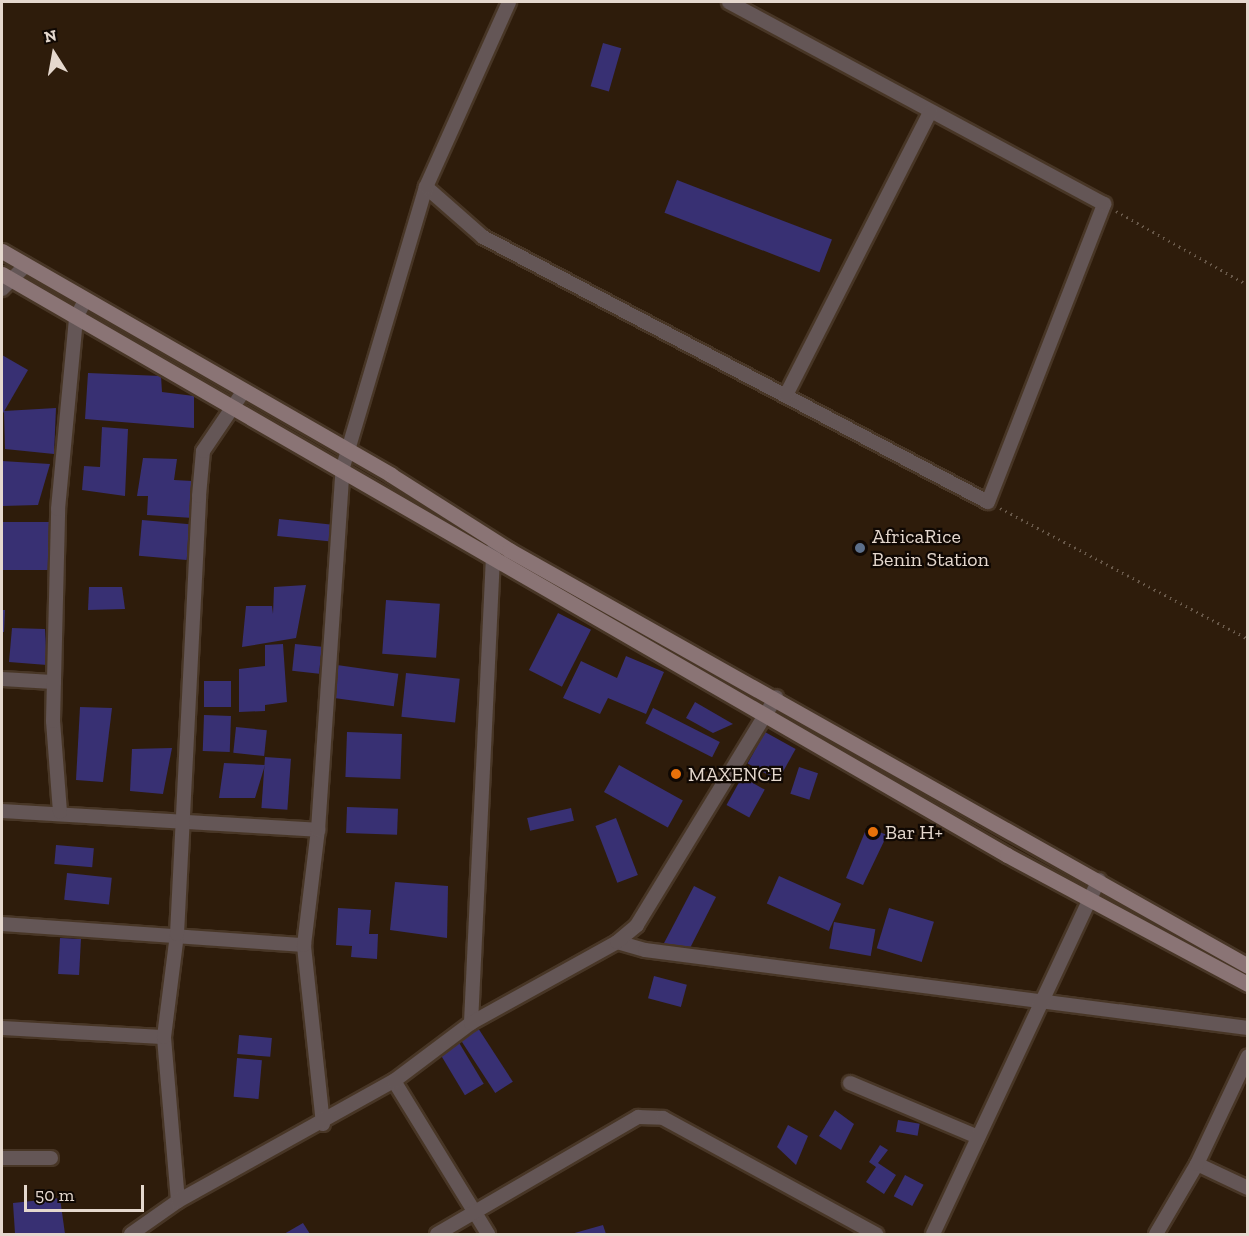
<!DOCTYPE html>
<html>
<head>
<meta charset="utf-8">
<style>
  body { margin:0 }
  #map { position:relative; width:1249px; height:1236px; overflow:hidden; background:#2e1c0b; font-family:"Zilla Slab",serif }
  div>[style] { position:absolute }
  .building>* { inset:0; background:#383073; transform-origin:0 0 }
  .path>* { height:3px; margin-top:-1.5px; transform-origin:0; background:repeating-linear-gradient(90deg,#69594a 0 1.5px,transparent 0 6px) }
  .roads { filter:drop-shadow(2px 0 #483626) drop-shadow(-2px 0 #483626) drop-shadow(0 2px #483626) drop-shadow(0 -2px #483626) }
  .minor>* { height:14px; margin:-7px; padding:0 7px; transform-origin:7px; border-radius:7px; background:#645656 }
  .secondary>* { height:15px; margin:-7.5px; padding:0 7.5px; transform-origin:7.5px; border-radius:7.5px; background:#8a7475 }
  .dots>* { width:16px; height:16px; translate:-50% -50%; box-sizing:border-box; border:3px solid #100803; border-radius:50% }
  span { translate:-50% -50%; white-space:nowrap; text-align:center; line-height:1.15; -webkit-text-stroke:4.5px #100803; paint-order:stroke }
  .poi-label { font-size:20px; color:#e5d8ce }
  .left { translate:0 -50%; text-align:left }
  .frame { position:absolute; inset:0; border:3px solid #e5d8ce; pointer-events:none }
  .north { position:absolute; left:24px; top:24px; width:60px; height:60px; -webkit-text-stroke:4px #100803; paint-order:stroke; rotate:349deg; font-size:16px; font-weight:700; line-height:24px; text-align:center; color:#e5d8ce }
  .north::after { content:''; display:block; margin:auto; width:21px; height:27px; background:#e5d8ce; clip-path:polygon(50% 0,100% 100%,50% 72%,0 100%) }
  .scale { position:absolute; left:24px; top:1185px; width:120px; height:27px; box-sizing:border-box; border:3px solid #e5d8ce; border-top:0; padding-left:8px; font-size:18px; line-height:21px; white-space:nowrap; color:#e5d8ce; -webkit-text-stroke:4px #100803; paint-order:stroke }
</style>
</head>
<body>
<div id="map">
  <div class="building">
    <div style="left:603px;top:43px;width:19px;height:45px;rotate:16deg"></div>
    <div style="left:677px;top:180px;width:166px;height:35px;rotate:21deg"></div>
    <div style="clip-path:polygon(2px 355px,28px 370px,2px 415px)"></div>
    <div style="clip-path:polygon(88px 373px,161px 376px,162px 392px,194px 396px,194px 428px,85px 419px)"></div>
    <div style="clip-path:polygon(56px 408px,54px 454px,5px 449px,4px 411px)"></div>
    <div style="clip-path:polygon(102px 427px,128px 429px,125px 496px,82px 490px,84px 466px,100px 467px)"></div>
    <div style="clip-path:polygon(143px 458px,177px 459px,174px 480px,192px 481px,193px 518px,147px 515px,148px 496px,137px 496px)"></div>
    <div style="clip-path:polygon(2px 461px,50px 464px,38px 505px,2px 506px)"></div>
    <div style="left:279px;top:519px;width:54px;height:17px;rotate:6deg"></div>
    <div style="left:142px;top:520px;width:48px;height:36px;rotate:5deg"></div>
    <div style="left:51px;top:522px;width:48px;height:49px;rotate:90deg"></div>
    <div style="clip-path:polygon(306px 585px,296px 638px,242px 647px,246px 606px,272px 606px,273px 614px,274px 587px)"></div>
    <div style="clip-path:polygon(89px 587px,122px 587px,125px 609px,88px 610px)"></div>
    <div style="left:386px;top:600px;width:54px;height:54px;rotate:4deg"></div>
    <div style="clip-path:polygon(2px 610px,5px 610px,4px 632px,2px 632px)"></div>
    <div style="left:558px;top:613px;width:37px;height:64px;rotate:27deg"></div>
    <div style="clip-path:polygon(12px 628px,45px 629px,47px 665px,9px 662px)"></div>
    <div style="clip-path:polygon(283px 644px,287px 702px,265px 705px,265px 711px,239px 712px,239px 669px,265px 666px,265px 645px)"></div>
    <div style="left:295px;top:644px;width:27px;height:27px;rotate:6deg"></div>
    <div style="clip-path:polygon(626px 656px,664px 672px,646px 714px,608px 698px,600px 714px,563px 698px,581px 661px,617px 678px)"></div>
    <div style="left:337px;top:665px;width:62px;height:33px;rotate:8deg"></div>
    <div style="left:406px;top:673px;width:54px;height:44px;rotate:6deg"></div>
    <div style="left:204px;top:681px;width:27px;height:26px"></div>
    <div style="clip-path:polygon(695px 702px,733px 724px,713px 733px,686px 718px)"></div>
    <div style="clip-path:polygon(80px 707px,112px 708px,103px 782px,76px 780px)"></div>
    <div style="left:653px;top:708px;width:75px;height:17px;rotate:27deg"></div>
    <div style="left:204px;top:715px;width:27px;height:36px;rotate:2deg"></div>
    <div style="left:236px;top:727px;width:31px;height:26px;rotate:6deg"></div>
    <div style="left:347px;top:732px;width:55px;height:45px;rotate:2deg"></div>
    <div style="left:765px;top:732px;width:35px;height:36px;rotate:29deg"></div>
    <div style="clip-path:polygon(172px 748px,163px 794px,130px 791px,132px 749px)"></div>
    <div style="left:265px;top:757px;width:26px;height:51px;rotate:4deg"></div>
    <div style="clip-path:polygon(224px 763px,265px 765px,255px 798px,219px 798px)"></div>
    <div style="left:619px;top:765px;width:73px;height:31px;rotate:29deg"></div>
    <div style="left:799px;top:767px;width:20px;height:28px;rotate:18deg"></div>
    <div style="left:742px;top:777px;width:26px;height:32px;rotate:29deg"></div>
    <div style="left:347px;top:807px;width:51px;height:26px;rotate:2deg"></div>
    <div style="left:571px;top:808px;width:13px;height:45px;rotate:77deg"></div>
    <div style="left:616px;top:818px;width:61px;height:22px;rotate:69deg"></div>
    <div style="clip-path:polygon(867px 827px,887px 835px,863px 885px,846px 878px)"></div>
    <div style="left:56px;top:845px;width:38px;height:19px;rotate:5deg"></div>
    <div style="left:67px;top:873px;width:45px;height:27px;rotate:6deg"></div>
    <div style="left:779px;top:876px;width:68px;height:30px;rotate:24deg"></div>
    <div style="clip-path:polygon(395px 882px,448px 886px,447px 938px,390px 930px)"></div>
    <div style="clip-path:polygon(694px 886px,716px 897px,689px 950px,663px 945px)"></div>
    <div style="clip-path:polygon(338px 908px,371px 910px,369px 934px,378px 934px,377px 959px,351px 957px,352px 946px,336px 945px)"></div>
    <div style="left:889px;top:908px;width:47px;height:42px;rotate:17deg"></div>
    <div style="left:834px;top:922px;width:42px;height:27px;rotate:10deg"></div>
    <div style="left:60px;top:938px;width:21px;height:36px;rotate:3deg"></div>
    <div style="left:654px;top:976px;width:34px;height:23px;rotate:15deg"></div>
    <div style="left:478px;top:1028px;width:64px;height:21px;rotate:57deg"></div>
    <div style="left:239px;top:1035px;width:33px;height:19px;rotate:5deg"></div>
    <div style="left:458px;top:1041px;width:50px;height:22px;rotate:59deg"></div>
    <div style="left:237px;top:1058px;width:25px;height:39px;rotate:5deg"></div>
    <div style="clip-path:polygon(835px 1110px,854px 1124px,841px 1150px,819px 1136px)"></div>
    <div style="left:898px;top:1120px;width:22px;height:12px;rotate:10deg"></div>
    <div style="clip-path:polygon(788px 1125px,808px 1136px,796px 1165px,777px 1147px)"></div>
    <div style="clip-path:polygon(880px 1145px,888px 1150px,878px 1163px,896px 1175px,884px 1194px,866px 1182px,876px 1167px,869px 1162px)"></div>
    <div style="left:905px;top:1175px;width:21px;height:24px;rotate:28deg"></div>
    <div style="clip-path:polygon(60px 1198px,65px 1234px,15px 1234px,13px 1203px)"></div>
    <div style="clip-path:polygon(303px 1223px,310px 1234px,284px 1234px)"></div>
    <div style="clip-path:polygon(603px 1225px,606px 1234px,571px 1234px)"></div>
  </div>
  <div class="path">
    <div style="left:1116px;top:211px;width:151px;rotate:29.3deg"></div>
    <div style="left:1000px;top:508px;width:280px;rotate:27.8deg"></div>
  </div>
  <div class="roads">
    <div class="minor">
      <div style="left:426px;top:187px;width:76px;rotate:41.3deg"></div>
      <div style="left:483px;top:237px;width:570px;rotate:27.69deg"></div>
      <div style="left:988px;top:502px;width:320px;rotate:-68.7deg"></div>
      <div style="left:1104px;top:204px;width:426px;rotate:-151.7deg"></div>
      <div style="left:2px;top:289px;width:34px;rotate:-45deg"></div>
      <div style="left:786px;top:395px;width:318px;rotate:-63deg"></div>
      <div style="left:2px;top:679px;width:52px;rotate:3.3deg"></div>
      <div style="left:2px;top:811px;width:317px;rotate:3.4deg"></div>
      <div style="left:60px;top:812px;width:91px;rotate:-94.4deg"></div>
      <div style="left:53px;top:721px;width:212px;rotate:-88.6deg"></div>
      <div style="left:58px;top:509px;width:192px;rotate:-84.6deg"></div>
      <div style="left:76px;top:318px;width:20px;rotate:-63deg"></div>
      <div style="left:2px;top:924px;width:303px;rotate:4deg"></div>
      <div style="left:617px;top:942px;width:29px;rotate:16deg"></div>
      <div style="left:645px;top:950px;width:608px;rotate:7.37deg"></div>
      <div style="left:471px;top:1023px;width:474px;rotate:-87.3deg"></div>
      <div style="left:2px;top:1028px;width:162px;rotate:3.2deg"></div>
      <div style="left:394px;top:1081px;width:180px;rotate:58.4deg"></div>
      <div style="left:850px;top:1083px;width:139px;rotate:22.9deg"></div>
      <div style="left:323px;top:1124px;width:180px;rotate:-96.1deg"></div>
      <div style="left:304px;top:945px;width:116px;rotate:-83.1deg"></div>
      <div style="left:318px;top:830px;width:364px;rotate:-86.1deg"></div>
      <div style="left:343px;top:467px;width:292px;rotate:-73.5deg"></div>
      <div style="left:426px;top:187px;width:203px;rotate:-65.8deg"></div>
      <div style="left:2px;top:1158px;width:49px"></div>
      <div style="left:1197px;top:1164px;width:56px;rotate:25.2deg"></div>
      <div style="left:178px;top:1201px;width:165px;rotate:-94.9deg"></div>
      <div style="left:164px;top:1037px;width:104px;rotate:-82.8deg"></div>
      <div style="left:177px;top:934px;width:439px;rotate:-87.1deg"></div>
      <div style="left:199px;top:496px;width:45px;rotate:-84.9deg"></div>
      <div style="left:203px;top:451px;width:71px;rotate:-55.9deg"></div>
      <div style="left:131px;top:1234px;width:57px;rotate:-35.1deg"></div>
      <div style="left:178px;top:1201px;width:247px;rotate:-29.1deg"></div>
      <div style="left:394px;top:1081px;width:96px;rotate:-37deg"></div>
      <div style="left:471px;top:1023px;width:167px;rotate:-29deg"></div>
      <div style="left:617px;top:942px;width:26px;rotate:-40deg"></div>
      <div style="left:637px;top:925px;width:267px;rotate:-58.6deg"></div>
      <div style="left:437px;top:1234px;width:233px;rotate:-30.2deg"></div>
      <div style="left:638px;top:1117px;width:25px;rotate:2deg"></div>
      <div style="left:663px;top:1118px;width:243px;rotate:28.6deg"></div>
      <div style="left:933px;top:1234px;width:391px;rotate:-64.9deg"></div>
      <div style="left:1156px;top:1234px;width:81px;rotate:-59.6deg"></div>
      <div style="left:1197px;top:1164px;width:119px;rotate:-64.7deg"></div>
    </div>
    <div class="secondary">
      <div style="left:2px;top:251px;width:449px;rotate:29.9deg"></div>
      <div style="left:391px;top:475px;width:140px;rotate:32.4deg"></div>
      <div style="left:509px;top:550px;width:848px;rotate:29.38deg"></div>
      <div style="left:2px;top:274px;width:1161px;rotate:30.03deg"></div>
      <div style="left:1007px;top:855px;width:273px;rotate:28.2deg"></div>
    </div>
  </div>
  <div class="dots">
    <div style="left:860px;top:548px;background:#5c6f8a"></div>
    <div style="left:676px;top:774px;background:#e8710a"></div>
    <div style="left:873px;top:832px;background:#e8710a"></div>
  </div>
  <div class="poi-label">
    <span class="left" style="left:872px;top:548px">AfricaRice<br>Benin Station</span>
    <span class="left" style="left:688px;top:774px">MAXENCE</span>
    <span class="left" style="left:885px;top:832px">Bar H+</span>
  </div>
  <div class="frame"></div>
  <div class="north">N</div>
  <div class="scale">50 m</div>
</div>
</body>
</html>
